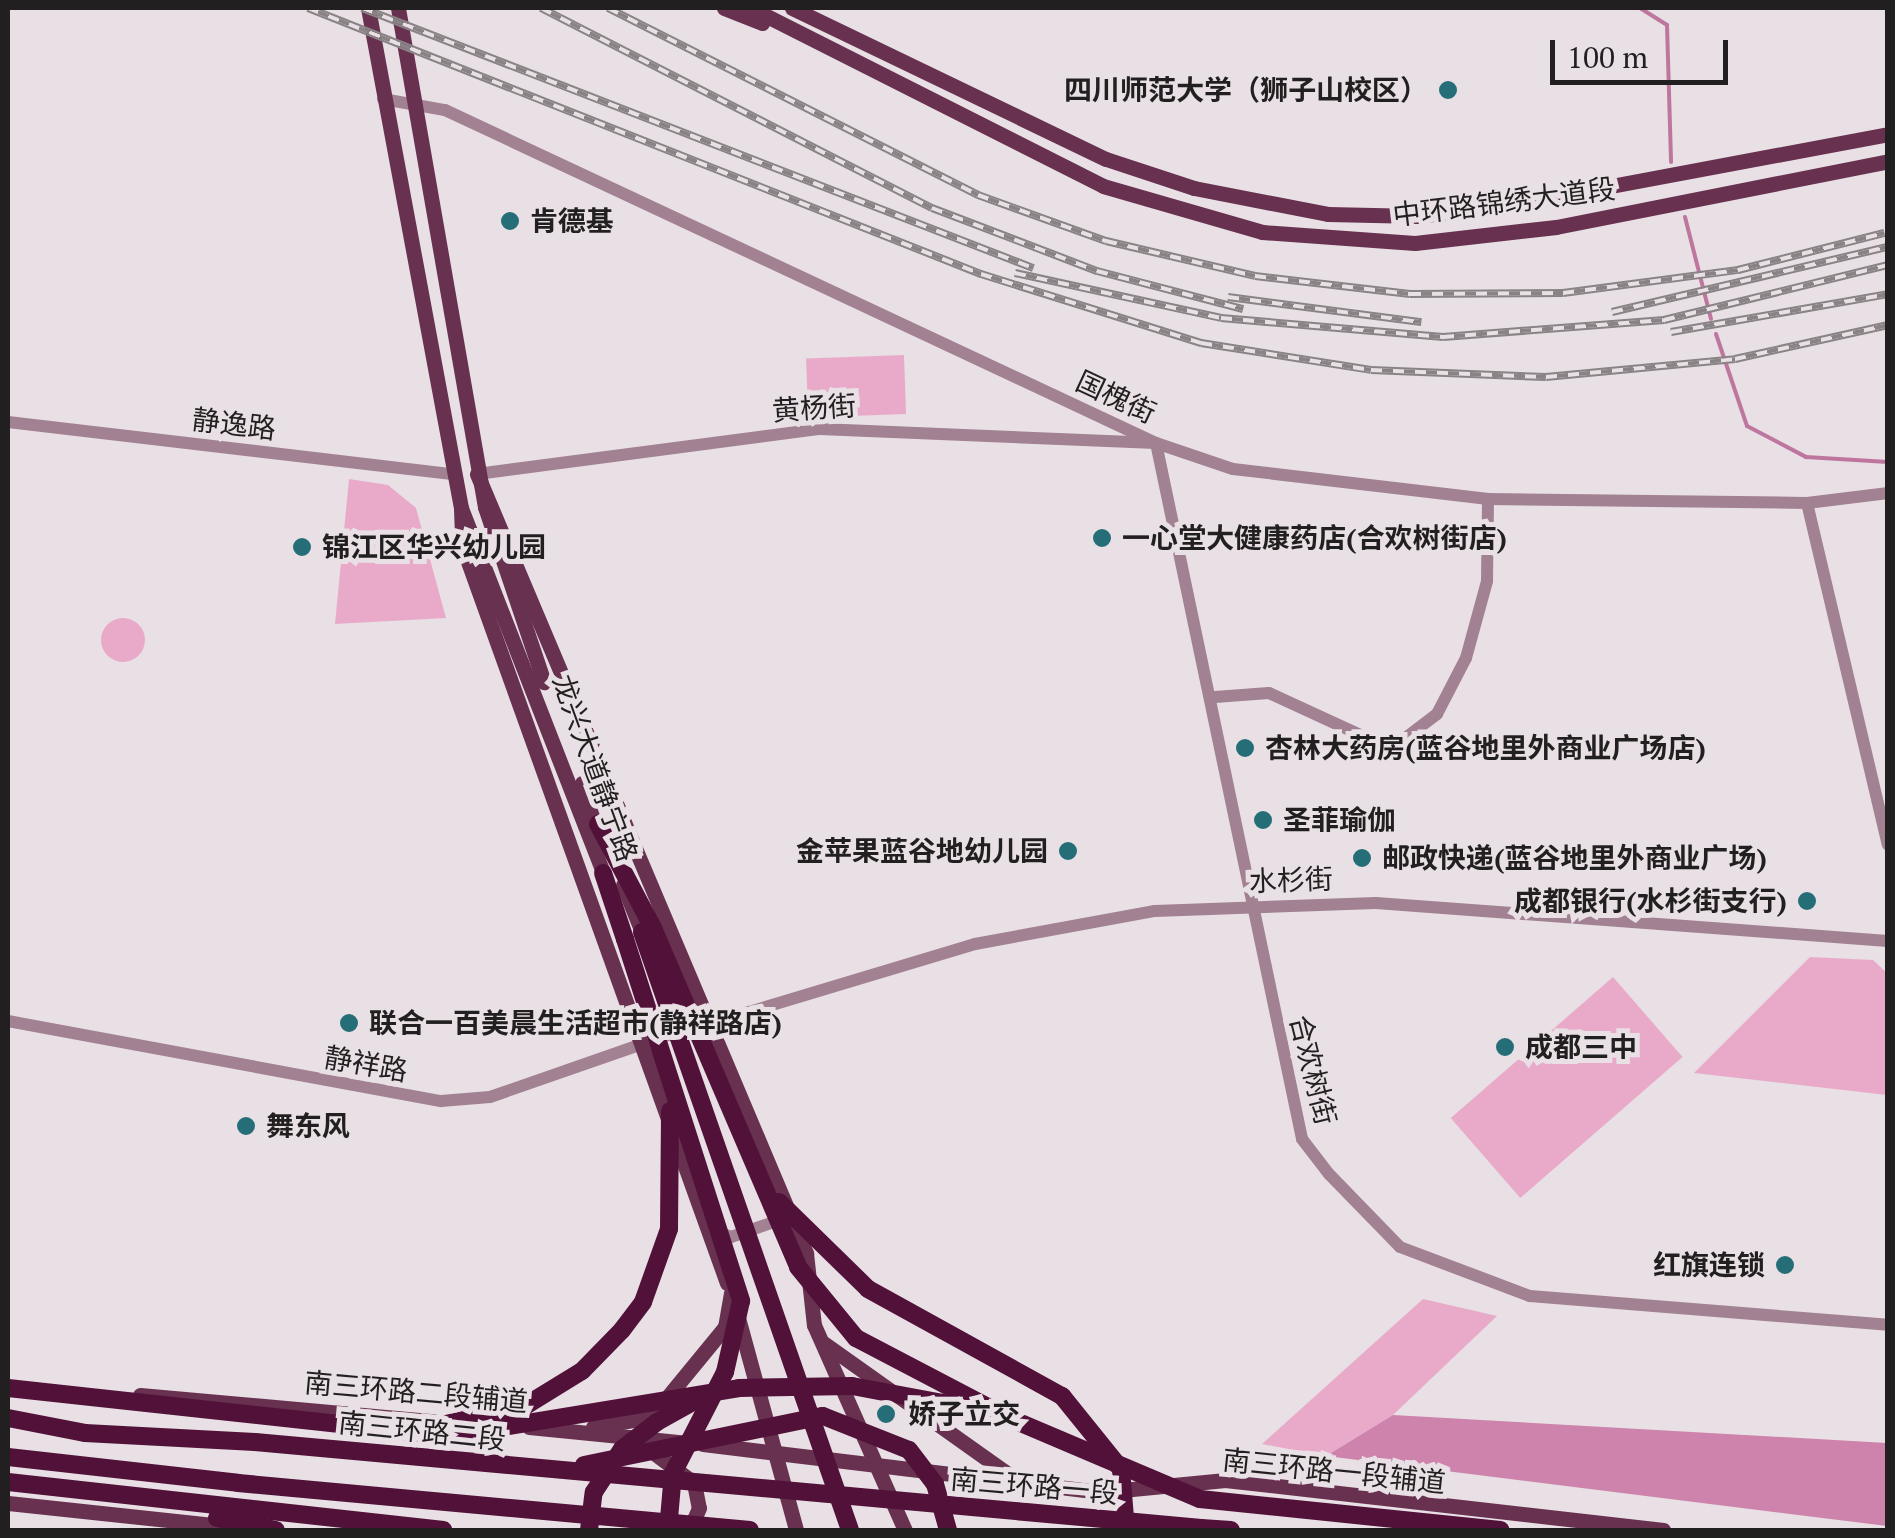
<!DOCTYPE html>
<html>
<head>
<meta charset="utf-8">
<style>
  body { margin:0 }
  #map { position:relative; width:1895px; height:1538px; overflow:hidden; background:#e8e0e4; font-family:"PT Serif","Noto Sans SC",serif }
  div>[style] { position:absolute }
  .green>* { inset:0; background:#e9aaca; transform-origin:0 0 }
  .round { border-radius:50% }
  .forest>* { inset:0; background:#cd83ab }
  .stream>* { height:4px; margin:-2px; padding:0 2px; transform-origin:2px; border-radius:2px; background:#bf769e }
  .minor>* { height:12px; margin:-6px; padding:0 6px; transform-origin:6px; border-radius:6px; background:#a28192 }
  .major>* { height:15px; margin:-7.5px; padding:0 7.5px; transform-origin:7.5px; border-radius:7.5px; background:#683150 }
  .highway>* { height:18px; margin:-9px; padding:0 9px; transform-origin:9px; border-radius:9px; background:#511139 }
  .rail>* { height:8px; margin-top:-4px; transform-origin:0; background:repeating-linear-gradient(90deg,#e8e0e4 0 11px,#898386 0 22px); box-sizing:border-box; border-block:2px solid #898386 }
  .highway-bridge>* { height:18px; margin:-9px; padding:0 9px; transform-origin:9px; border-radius:9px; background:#511139 }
  .dots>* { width:28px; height:28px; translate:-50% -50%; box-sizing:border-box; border:5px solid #e8e0e4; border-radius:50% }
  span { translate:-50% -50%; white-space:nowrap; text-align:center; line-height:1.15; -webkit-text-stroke:10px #e8e0e4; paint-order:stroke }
  .poi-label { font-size:28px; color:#221f20; font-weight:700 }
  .right { translate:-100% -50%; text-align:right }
  .left { translate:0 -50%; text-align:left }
  .street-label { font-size:28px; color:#221f20 }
  .frame { position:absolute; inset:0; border:10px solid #221f20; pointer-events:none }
  .scale { position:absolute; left:1550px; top:40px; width:178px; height:45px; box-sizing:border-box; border:5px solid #221f20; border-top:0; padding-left:12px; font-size:30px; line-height:35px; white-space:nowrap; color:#221f20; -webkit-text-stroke:8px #e8e0e4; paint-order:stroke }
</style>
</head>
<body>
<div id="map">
  <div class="green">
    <div style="left:904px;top:355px;width:59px;height:98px;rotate:88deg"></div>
    <div style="clip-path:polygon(349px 479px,388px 485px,416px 508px,446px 618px,335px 624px)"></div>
    <div class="round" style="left:101px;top:618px;width:44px;height:44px"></div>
    <div style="clip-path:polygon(1810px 957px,1873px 960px,1887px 973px,1887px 1095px,1694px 1073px)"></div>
    <div style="left:1613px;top:977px;width:106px;height:215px;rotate:49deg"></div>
    <div style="clip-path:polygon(1423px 1299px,1497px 1316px,1393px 1415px,1326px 1456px,1262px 1444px)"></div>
  </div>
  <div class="forest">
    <div style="clip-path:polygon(1393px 1415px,1887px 1443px,1887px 1526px,1326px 1456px)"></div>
  </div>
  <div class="stream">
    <div style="left:1640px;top:8px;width:32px;rotate:32deg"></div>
    <div style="left:1667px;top:25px;width:137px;rotate:88.3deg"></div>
    <div style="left:1685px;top:217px;width:105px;rotate:75.7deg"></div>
    <div style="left:1716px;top:334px;width:97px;rotate:71.4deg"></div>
    <div style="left:1747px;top:426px;width:67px;rotate:27.7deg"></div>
    <div style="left:1806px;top:457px;width:82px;rotate:3.5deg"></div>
  </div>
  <div class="minor">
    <div style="left:383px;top:99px;width:63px;rotate:10.1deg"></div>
    <div style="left:445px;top:110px;width:785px;rotate:25.1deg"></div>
    <div style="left:1156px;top:443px;width:81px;rotate:18.7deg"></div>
    <div style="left:1233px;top:469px;width:257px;rotate:6.7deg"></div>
    <div style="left:1488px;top:499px;width:319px;rotate:0.7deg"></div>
    <div style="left:1807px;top:503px;width:82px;rotate:-7deg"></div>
    <div style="left:8px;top:422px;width:449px;rotate:6.7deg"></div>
    <div style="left:477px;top:474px;width:346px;rotate:-7.5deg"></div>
    <div style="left:820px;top:429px;width:336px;rotate:2.4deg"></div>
    <div style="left:1156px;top:443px;width:711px;rotate:78.15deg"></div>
    <div style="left:1302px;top:1139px;width:44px;rotate:52.4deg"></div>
    <div style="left:1329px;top:1174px;width:102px;rotate:45.8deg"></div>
    <div style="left:1400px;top:1247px;width:139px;rotate:20.7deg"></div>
    <div style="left:1530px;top:1296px;width:359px;rotate:4.6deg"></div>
    <div style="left:1807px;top:503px;width:351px;rotate:76.7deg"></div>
    <div style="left:1215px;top:697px;width:54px;rotate:-4.2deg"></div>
    <div style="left:1269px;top:693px;width:134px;rotate:24.7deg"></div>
    <div style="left:1391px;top:749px;width:58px;rotate:-37.3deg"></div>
    <div style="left:1437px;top:714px;width:63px;rotate:-62.6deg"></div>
    <div style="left:1466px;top:658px;width:80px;rotate:-74.7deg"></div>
    <div style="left:1487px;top:581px;width:82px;rotate:-89.3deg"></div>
    <div style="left:8px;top:1021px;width:440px;rotate:10.5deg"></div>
    <div style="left:441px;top:1101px;width:49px;rotate:-4.7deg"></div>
    <div style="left:490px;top:1097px;width:203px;rotate:-19.2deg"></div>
    <div style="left:702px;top:1026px;width:285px;rotate:-16.7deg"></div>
    <div style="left:975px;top:944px;width:183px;rotate:-10.4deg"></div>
    <div style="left:1155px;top:911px;width:221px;rotate:-2.1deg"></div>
    <div style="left:1376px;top:903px;width:513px;rotate:4.24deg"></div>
    <div style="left:715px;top:1230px;width:17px;rotate:24deg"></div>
    <div style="left:731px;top:1237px;width:57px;rotate:-19.4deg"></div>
  </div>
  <div class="major">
    <div style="left:368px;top:8px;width:509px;rotate:79.46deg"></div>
    <div style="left:461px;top:508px;width:401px;rotate:68.7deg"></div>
    <div style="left:398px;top:8px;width:507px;rotate:80.11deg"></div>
    <div style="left:485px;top:507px;width:185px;rotate:71.4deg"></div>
    <div style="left:724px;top:8px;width:41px;rotate:21.5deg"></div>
    <div style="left:751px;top:8px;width:394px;rotate:26.8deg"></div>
    <div style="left:1103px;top:186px;width:166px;rotate:16.1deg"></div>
    <div style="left:1262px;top:232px;width:153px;rotate:4.1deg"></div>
    <div style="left:1415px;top:243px;width:142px;rotate:-6.5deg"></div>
    <div style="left:1556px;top:227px;width:338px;rotate:-11.2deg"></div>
    <div style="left:792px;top:8px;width:348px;rotate:25.7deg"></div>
    <div style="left:1106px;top:159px;width:93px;rotate:18.2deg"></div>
    <div style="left:1194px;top:188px;width:136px;rotate:11deg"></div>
    <div style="left:1328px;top:214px;width:90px;rotate:1.3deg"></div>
    <div style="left:1418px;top:216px;width:130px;rotate:-7.9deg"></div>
    <div style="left:1547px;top:198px;width:347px;rotate:-10.6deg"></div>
    <div style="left:477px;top:474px;width:846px;rotate:67.1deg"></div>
    <div style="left:806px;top:1253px;width:72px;rotate:83.7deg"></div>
    <div style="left:814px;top:1325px;width:224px;rotate:66.1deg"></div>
    <div style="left:461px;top:508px;width:37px;rotate:88deg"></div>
    <div style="left:462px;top:545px;width:784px;rotate:70.25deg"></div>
    <div style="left:582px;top:783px;width:52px;rotate:68.4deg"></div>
    <div style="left:623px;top:885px;width:51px;rotate:68deg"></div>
    <div style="left:737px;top:1314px;width:224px;rotate:74.7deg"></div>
    <div style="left:825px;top:1344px;width:226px;rotate:35.4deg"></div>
    <div style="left:140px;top:1395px;width:302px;rotate:5.1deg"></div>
    <div style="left:529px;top:1427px;width:152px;rotate:5.7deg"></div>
    <div style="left:593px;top:1427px;width:59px;rotate:-9.8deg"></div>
    <div style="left:651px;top:1417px;width:117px;rotate:-50.6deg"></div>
    <div style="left:725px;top:1327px;width:35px;rotate:-80deg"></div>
    <div style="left:703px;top:1444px;width:401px;rotate:6.9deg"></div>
    <div style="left:1101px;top:1492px;width:125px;rotate:-5.5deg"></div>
    <div style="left:1225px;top:1480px;width:441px;rotate:6.5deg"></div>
    <div style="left:650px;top:1450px;width:55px;rotate:36.9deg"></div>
    <div style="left:694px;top:1483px;width:25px;rotate:79deg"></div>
    <div style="left:699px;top:1508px;width:24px;rotate:114deg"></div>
    <div style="left:8px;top:1503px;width:225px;rotate:6.1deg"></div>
  </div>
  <div class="highway">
    <div style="left:598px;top:824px;width:118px;rotate:62.1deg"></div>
    <div style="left:603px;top:873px;width:70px;rotate:71.6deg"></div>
    <div style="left:8px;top:1418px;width:78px;rotate:11deg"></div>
    <div style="left:85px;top:1433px;width:170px;rotate:3deg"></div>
    <div style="left:657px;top:1422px;width:51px;rotate:-29.1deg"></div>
    <div style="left:8px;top:1457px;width:231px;rotate:6.4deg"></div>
    <div style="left:8px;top:1482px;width:438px;rotate:6.3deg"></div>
    <div style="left:217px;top:1518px;width:60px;rotate:11.5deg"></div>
    <div style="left:1201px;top:1528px;width:30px;rotate:4deg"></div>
  </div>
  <div class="rail">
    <div style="left:308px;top:8px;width:724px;rotate:21.57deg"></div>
    <div style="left:981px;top:274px;width:231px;rotate:17.4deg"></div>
    <div style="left:1201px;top:343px;width:172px;rotate:9deg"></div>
    <div style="left:1371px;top:370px;width:175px;rotate:2.3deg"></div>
    <div style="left:1546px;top:377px;width:190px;rotate:-5.4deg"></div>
    <div style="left:1735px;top:359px;width:157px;rotate:-12.5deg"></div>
    <div style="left:362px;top:8px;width:720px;rotate:21.18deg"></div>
    <div style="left:541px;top:8px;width:439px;rotate:27.1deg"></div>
    <div style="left:932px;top:208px;width:177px;rotate:20.9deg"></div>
    <div style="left:1097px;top:271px;width:151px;rotate:14.6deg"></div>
    <div style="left:608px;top:8px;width:415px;rotate:26.8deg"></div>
    <div style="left:978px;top:195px;width:136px;rotate:19.8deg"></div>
    <div style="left:1106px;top:241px;width:153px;rotate:13.2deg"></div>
    <div style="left:1255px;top:276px;width:156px;rotate:6.6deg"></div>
    <div style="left:1410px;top:294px;width:153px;rotate:-0.4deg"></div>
    <div style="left:1563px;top:293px;width:177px;rotate:-7.5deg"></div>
    <div style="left:1738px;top:270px;width:151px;rotate:-14.2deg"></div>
    <div style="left:1015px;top:273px;width:211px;rotate:12.3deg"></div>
    <div style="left:1221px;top:318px;width:223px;rotate:4.9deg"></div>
    <div style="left:1443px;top:337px;width:222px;rotate:-4.4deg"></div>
    <div style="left:1664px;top:320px;width:231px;rotate:-13.8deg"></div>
    <div style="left:1228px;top:297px;width:195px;rotate:7.4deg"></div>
    <div style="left:1612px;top:312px;width:284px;rotate:-13.3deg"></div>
    <div style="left:1671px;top:332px;width:220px;rotate:-9.9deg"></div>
  </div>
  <div class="highway-bridge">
    <div style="left:653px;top:928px;width:369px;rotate:66.8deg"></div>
    <div style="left:798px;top:1267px;width:92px;rotate:50.8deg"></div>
    <div style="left:856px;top:1338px;width:173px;rotate:27.6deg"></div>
    <div style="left:1009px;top:1418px;width:207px;rotate:23deg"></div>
    <div style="left:1200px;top:1499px;width:302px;rotate:5.9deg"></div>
    <div style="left:642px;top:932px;width:633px;rotate:70.82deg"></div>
    <div style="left:625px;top:939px;width:380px;rotate:72.2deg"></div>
    <div style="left:741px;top:1301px;width:73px;rotate:102.7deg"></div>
    <div style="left:725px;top:1372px;width:114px;rotate:117.2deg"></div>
    <div style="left:673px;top:1473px;width:57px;rotate:95deg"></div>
    <div style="left:779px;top:1202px;width:124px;rotate:44.3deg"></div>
    <div style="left:868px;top:1289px;width:222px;rotate:28.9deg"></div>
    <div style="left:1062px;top:1396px;width:94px;rotate:51.1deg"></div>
    <div style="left:1121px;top:1469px;width:61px;rotate:85.3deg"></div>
    <div style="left:8px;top:1388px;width:442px;rotate:6.2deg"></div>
    <div style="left:447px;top:1436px;width:296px;rotate:-9.3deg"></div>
    <div style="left:739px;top:1388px;width:113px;rotate:-1deg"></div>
    <div style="left:852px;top:1386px;width:120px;rotate:10.6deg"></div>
    <div style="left:424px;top:1429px;width:104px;rotate:-12.8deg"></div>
    <div style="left:525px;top:1406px;width:67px;rotate:-31.6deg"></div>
    <div style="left:582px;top:1371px;width:57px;rotate:-45.7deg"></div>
    <div style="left:622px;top:1330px;width:35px;rotate:-53deg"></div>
    <div style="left:643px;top:1302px;width:77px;rotate:-70.4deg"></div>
    <div style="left:669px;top:1229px;width:118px;rotate:-89.5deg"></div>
    <div style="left:255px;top:1442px;width:950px;rotate:5.19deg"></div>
    <div style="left:584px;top:1465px;width:244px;rotate:-11.6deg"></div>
    <div style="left:823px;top:1416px;width:92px;rotate:21.6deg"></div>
    <div style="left:909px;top:1450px;width:43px;rotate:52.6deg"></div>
    <div style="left:935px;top:1484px;width:48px;rotate:74.2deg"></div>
    <div style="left:238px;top:1483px;width:514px;rotate:5.24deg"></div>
    <div style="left:589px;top:1530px;width:38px;rotate:-83deg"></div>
    <div style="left:594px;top:1492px;width:51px;rotate:-56.9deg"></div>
    <div style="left:622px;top:1449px;width:44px;rotate:-37.6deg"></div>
  </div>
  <div class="dots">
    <div style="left:1448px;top:90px;background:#256e78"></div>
    <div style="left:510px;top:221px;background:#256e78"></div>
    <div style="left:1102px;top:538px;background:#256e78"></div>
    <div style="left:302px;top:547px;background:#256e78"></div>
    <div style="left:1245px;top:748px;background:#256e78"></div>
    <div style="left:1263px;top:820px;background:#256e78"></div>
    <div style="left:1068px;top:851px;background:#256e78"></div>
    <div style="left:1362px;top:858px;background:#256e78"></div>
    <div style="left:1807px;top:901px;background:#256e78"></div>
    <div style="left:349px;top:1023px;background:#256e78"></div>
    <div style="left:1505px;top:1047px;background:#256e78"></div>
    <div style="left:246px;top:1126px;background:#256e78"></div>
    <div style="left:1785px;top:1265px;background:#256e78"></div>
    <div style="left:886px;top:1414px;background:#256e78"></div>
  </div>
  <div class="poi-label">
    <span class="right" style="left:1428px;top:90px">四川师范大学（狮子山校区）</span>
    <span class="left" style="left:530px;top:221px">肯德基</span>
    <span class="left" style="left:1122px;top:538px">一心堂大健康药店(合欢树街店)</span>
    <span class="left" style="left:322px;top:547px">锦江区华兴幼儿园</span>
    <span class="left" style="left:1265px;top:748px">杏林大药房(蓝谷地里外商业广场店)</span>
    <span class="left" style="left:1283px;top:820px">圣菲瑜伽</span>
    <span class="right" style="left:1048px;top:851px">金苹果蓝谷地幼儿园</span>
    <span class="left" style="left:1382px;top:858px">邮政快递(蓝谷地里外商业广场)</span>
    <span class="right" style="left:1787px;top:901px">成都银行(水杉街支行)</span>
    <span class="left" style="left:369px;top:1023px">联合一百美晨生活超市(静祥路店)</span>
    <span class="left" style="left:1525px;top:1047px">成都三中</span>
    <span class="left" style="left:266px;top:1126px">舞东风</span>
    <span class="right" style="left:1765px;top:1265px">红旗连锁</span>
    <span class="left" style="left:908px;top:1414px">娇子立交</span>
  </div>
  <div class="street-label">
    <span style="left:1504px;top:202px;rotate:-7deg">中环路锦绣大道段</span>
    <span style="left:1116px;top:397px;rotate:25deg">国槐街</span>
    <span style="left:814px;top:408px;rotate:-4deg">黄杨街</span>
    <span style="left:234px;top:424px;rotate:7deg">静逸路</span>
    <span style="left:595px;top:768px;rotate:70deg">龙兴大道静宁路</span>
    <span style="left:1291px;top:880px;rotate:-2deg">水杉街</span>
    <span style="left:366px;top:1064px;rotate:10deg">静祥路</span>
    <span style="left:1313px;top:1070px;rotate:76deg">合欢树街</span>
    <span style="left:416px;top:1392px;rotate:5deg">南三环路二段辅道</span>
    <span style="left:422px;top:1431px;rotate:6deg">南三环路二段</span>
    <span style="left:1334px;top:1471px;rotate:6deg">南三环路一段辅道</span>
    <span style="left:1034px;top:1486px;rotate:5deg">南三环路一段</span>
  </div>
  <div class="frame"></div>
  <div class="scale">100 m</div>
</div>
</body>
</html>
